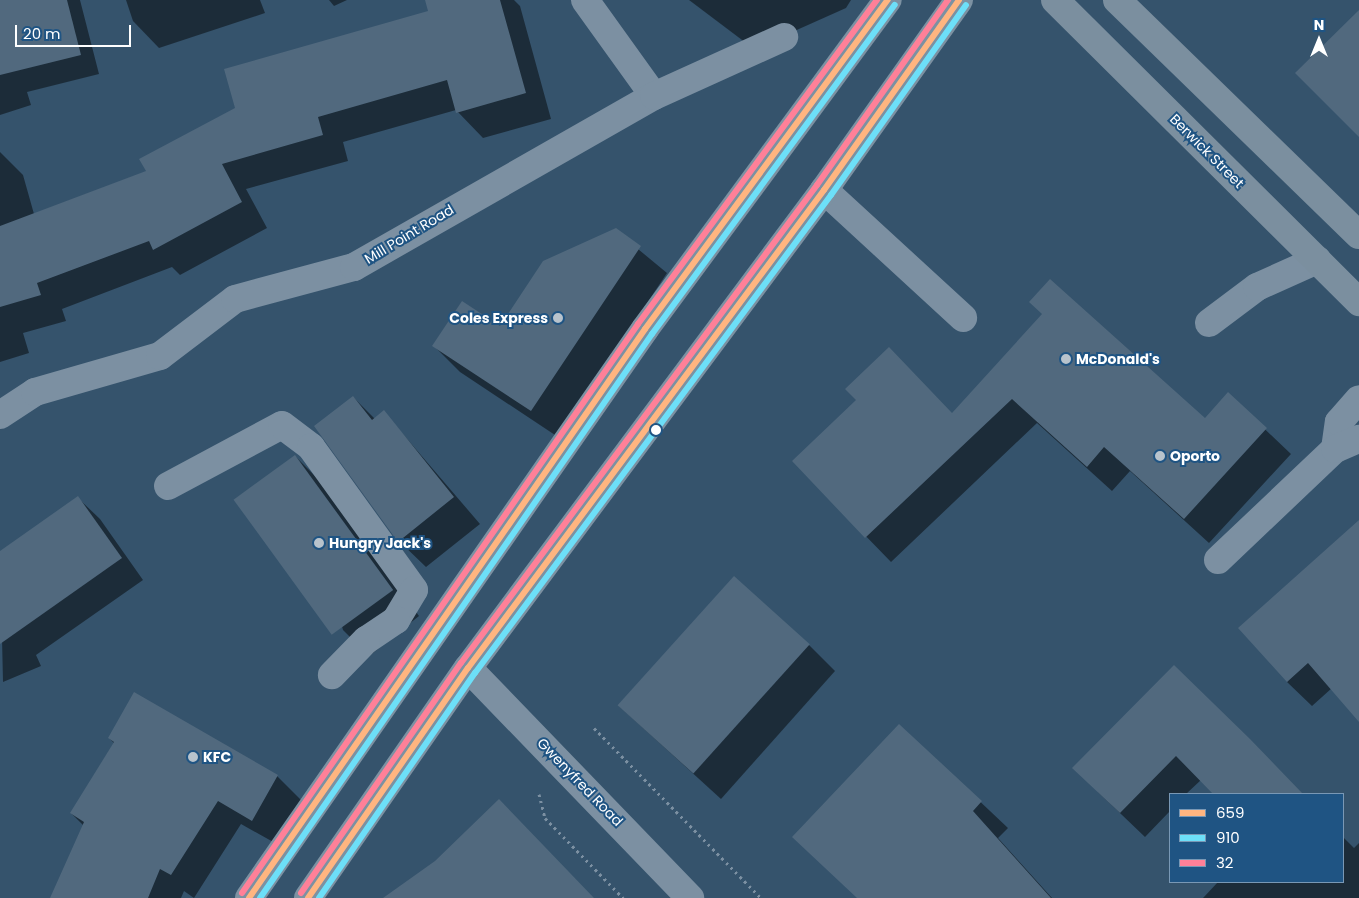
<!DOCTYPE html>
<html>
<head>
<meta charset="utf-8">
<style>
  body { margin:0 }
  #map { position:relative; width:1359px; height:898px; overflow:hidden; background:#35536c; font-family:Poppins,sans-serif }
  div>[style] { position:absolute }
  .shadow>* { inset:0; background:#0007 }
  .building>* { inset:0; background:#51697e; transform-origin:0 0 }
  .path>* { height:3px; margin-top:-1.5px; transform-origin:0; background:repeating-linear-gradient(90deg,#7c90a2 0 2.5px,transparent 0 6.5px) }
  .minor>* { height:28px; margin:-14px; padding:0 14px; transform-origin:14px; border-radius:14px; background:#7c90a2 }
  .major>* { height:28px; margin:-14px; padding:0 14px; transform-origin:14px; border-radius:14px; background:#7b8f9f }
  .highway>* { height:28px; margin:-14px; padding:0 14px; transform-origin:14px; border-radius:14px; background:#7c91a2 }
  .bus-1>* { height:6px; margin:-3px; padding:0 3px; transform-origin:3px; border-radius:3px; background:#ffb580 }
  .bus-2>* { height:6px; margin:-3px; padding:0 3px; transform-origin:3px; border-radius:3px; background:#6ddff8 }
  .bus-3>* { height:6px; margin:-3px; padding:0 3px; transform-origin:3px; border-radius:3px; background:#ff8098 }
  .dots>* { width:14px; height:14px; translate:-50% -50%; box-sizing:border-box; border:2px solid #1f5483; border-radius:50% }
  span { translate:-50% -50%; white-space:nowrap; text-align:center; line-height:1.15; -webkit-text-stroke:4px #1f5483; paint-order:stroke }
  .street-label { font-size:14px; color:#fff }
  .poi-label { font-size:14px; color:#fff; font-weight:700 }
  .right { translate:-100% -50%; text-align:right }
  .left { translate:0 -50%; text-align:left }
  .legend { position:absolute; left:1169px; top:793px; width:175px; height:90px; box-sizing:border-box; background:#1f5483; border:1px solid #7998b5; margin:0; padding:6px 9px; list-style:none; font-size:15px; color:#fff }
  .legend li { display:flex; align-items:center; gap:10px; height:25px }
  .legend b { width:25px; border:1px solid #7998b5 }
  .north { position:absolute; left:1294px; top:15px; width:50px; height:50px; -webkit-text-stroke:4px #1f5483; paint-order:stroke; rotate:0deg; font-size:14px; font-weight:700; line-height:20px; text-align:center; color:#fff }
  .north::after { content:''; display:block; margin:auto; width:18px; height:22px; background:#fff; clip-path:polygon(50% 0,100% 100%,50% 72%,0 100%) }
  .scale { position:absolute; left:15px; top:25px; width:116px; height:22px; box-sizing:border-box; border:2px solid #fff; border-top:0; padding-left:6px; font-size:15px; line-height:18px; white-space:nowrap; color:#fff; -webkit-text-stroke:4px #1f5483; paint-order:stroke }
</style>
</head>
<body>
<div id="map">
  <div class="shadow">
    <div style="clip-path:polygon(0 0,80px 0,99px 74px,27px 92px,31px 105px,0 115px)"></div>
    <div style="clip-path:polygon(126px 0,260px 0,265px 13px,159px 48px,133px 21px)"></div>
    <div style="clip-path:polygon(329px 0,347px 0,334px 6px)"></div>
    <div style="clip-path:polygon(427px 0,514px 0,520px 6px,551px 119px,483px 138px,456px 110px,343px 142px,348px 161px,246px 189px,267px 228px,180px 275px,172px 267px,62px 309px,66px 321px,23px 333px,29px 353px,0 362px,0 152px,23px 175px,34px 214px,148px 171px,430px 12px)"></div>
    <div style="clip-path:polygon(689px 0,851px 0,846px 8px,754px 49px)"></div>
    <div style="clip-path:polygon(615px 230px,667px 273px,558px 437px,460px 372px,434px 346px,500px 328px)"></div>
    <div style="clip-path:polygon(1043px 315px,1205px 420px,1228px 394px,1291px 454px,1209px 543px,1130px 471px,1112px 491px,1037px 423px,891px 562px,793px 461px,952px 414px)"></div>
    <div style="clip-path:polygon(353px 397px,375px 419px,384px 412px,480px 524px,426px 567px,399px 541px)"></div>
    <div style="clip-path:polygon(295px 456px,321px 482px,419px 616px,369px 656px,343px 630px)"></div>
    <div style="clip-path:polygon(78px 498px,100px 519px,143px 580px,36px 655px,41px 666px,3px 682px,0 552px)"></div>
    <div style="clip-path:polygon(1359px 523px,1359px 720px,1332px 688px,1312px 706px,1287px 682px)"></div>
    <div style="clip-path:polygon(809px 645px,835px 671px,721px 799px,619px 706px)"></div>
    <div style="clip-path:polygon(1174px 667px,1300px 794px,1215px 794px,1201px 780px,1186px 794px,1170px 794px,1170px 811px,1145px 837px,1098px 792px)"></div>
    <div style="clip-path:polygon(134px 694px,277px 776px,301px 800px,275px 843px,241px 824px,194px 898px,184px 891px,181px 898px,51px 898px,84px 826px,71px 813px,114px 743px,109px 738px)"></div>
    <div style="clip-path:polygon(899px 725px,1008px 828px,998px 838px,1052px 898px,858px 898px)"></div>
    <div style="clip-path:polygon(1343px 837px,1354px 848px,1359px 843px,1359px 898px,1203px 898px,1218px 882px,1343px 882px)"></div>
  </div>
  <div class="building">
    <div style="clip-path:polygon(0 0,67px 0,81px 55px,0 75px)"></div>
    <div style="clip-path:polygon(425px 0,500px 0,526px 93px,456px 113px,447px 80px,318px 117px,323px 135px,222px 164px,242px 202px,153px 250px,149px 241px,37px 283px,41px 295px,0 307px,0 226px,146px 171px,139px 159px,235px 108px,224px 69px,428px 11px)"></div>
    <div style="clip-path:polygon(1359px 10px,1359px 137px,1295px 73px)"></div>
    <div style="clip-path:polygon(616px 228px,641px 246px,531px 411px,432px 346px,462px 301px,500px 326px,543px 261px)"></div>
    <div style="clip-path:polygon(1050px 279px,1205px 418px,1228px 392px,1267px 428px,1184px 519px,1104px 447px,1087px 467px,1012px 399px,865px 538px,792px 461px,856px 400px,845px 389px,889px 347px,952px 413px,1042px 314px,1029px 302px)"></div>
    <div style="clip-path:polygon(353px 396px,372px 420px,384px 410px,454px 497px,398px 542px,314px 426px)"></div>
    <div style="left:295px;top:455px;width:167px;height:76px;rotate:54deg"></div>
    <div style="clip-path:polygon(78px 496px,122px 558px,0 644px,0 551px)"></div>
    <div style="clip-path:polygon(1359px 520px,1359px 722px,1308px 663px,1287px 682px,1238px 628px)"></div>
    <div style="left:734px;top:576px;width:102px;height:174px;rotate:42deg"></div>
    <div style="clip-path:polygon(1174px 665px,1250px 739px,1303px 794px,1213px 794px,1176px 756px,1120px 813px,1072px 768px)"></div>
    <div style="clip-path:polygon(134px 692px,278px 775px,252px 821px,218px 801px,171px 875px,160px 869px,148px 898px,50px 898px,84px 822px,70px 813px,114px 742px,108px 738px)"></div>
    <div style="clip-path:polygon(899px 724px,982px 801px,973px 811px,1051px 898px,857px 898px,792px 837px)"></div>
    <div style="clip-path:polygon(499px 799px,594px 898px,383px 898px,435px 861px)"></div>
  </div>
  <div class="path">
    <div style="left:594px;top:728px;width:238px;rotate:45.5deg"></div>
    <div style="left:539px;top:794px;width:25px;rotate:76deg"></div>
    <div style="left:545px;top:818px;width:112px;rotate:45.7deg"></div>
  </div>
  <div class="minor">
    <div style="left:585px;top:0;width:118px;rotate:54.3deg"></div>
    <div style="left:824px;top:190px;width:189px;rotate:42.6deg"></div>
    <div style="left:1209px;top:323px;width:60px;rotate:-36.9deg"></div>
    <div style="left:1257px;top:287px;width:66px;rotate:-24.2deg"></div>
    <div style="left:0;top:415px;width:42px;rotate:-33.3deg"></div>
    <div style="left:35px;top:392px;width:130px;rotate:-16.1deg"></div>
    <div style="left:160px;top:356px;width:94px;rotate:-37.2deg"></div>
    <div style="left:235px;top:299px;width:123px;rotate:-15.1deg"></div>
    <div style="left:354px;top:267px;width:345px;rotate:-29.7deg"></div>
    <div style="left:654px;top:96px;width:143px;rotate:-24.4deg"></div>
    <div style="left:1335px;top:449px;width:27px;rotate:-82deg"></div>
    <div style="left:1339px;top:422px;width:30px;rotate:-49deg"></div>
    <div style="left:168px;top:486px;width:129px;rotate:-28.2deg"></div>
    <div style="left:282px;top:425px;width:36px;rotate:37deg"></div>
    <div style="left:311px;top:447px;width:176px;rotate:54.2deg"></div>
    <div style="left:414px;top:590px;width:35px;rotate:121deg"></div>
    <div style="left:396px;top:620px;width:36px;rotate:146deg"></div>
    <div style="left:366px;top:640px;width:49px;rotate:134.2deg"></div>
    <div style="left:1218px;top:560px;width:161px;rotate:-43.5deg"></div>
    <div style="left:1335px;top:449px;width:26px;rotate:-23deg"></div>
    <div style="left:468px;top:668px;width:320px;rotate:46deg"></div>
  </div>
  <div class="major">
    <div style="left:1055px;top:0;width:429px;rotate:44.8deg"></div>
    <div style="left:1117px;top:0;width:337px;rotate:44.2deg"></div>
  </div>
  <div class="highway">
    <div style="left:249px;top:898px;width:693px;rotate:-55.16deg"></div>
    <div style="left:645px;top:329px;width:409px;rotate:-53.6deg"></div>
    <div style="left:308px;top:898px;width:280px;rotate:-55.2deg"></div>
    <div style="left:468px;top:668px;width:596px;rotate:-53.32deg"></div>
    <div style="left:824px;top:190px;width:233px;rotate:-54.6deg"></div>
  </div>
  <div class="bus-1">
    <div style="left:249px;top:898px;width:693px;rotate:-55.16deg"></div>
    <div style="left:645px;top:329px;width:409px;rotate:-53.6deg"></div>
    <div style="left:308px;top:898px;width:280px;rotate:-55.2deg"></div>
    <div style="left:468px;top:668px;width:596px;rotate:-53.32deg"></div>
    <div style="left:824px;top:190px;width:233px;rotate:-54.6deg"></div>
  </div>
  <div class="bus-2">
    <div style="left:260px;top:898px;width:687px;rotate:-55.2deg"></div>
    <div style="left:652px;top:334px;width:409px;rotate:-53.6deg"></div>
    <div style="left:319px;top:898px;width:274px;rotate:-55.3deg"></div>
    <div style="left:475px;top:673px;width:596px;rotate:-53.32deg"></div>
    <div style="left:831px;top:195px;width:233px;rotate:-54.6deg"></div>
  </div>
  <div class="bus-3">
    <div style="left:242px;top:893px;width:693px;rotate:-55.16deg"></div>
    <div style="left:638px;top:324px;width:403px;rotate:-53.6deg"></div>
    <div style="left:301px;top:893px;width:280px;rotate:-55.2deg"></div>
    <div style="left:461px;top:663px;width:596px;rotate:-53.32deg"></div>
    <div style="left:817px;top:185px;width:227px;rotate:-54.7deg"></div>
  </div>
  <div class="dots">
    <div style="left:558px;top:318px;background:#b8c3cc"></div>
    <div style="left:1066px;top:359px;background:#b8c3cc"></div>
    <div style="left:656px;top:430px;background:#fff"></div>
    <div style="left:1160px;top:456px;background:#b8c3cc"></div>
    <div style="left:319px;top:543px;background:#b8c3cc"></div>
    <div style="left:193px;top:757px;background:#b8c3cc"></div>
  </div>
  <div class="street-label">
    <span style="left:1207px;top:151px;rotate:45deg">Berwick Street</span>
    <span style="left:409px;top:234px;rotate:-31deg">Mill Point Road</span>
    <span style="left:580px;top:782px;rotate:46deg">Gwenyfred Road</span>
  </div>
  <div class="poi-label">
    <span class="right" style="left:548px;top:318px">Coles Express</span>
    <span class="left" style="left:1076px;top:359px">McDonald's</span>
    <span class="left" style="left:1170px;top:456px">Oporto</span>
    <span class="left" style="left:329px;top:543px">Hungry Jack's</span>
    <span class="left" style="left:203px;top:757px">KFC</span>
  </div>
  <ul class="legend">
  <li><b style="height:6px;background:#ffb580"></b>659</li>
  <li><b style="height:6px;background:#6ddff8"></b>910</li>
  <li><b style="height:6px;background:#ff8098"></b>32</li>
  </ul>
  <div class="north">N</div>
  <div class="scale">20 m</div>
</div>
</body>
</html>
